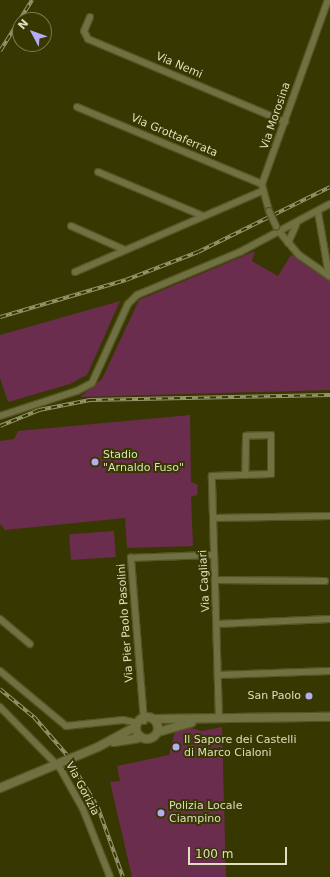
<!DOCTYPE html>
<html>
<head>
<meta charset="utf-8">
<style>
  body { margin:0 }
  #map { position:relative; width:330px; height:877px; overflow:hidden; background:#373701; font-family:"DejaVu Sans",sans-serif }
  div>[style] { position:absolute }
  .green>* { inset:0; background:#6a2d4d; transform-origin:0 0 }
  .roads { filter:drop-shadow(1px 0 #555523) drop-shadow(-1px 0 #555523) drop-shadow(0 1px #555523) drop-shadow(0 -1px #555523) }
  .minor>* { height:6px; margin:-3px; padding:0 3px; transform-origin:3px; border-radius:3px; background:#707142 }
  .tertiary>* { height:8px; margin:-4px; padding:0 4px; transform-origin:4px; border-radius:4px; background:#707142 }
  .tertiary>.ring { margin:-4px; padding:0; box-sizing:content-box; background:none; border:8px solid #707142; border-radius:50% }
  .rail>* { height:3.5px; margin-top:-1.75px; transform-origin:0; background:repeating-linear-gradient(90deg,#373701 0 6px,#96976e 0 12px); box-sizing:border-box; border-block:1px solid #96976e }
  .bridges { filter:drop-shadow(1px 0 #555523) drop-shadow(-1px 0 #555523) drop-shadow(0 1px #555523) drop-shadow(0 -1px #555523) }
  .minor-bridge>* { height:6px; margin:-3px; padding:0 3px; transform-origin:3px; border-radius:3px; background:#707142 }
  .dots>* { width:11px; height:11px; translate:-50% -50%; box-sizing:border-box; border:2px solid #373701; border-radius:50% }
  span { translate:-50% -50%; white-space:nowrap; text-align:center; line-height:1.15; -webkit-text-stroke:4px #373701; paint-order:stroke }
  .street-label { font-size:11px; color:#dddfbe }
  .poi-label { font-size:11px; color:#dddfbe }
  .left { translate:0 -50%; text-align:left }
  .right { translate:-100% -50%; text-align:right }
  .north { position:absolute; left:12px; top:12px; width:40px; height:40px; box-sizing:border-box; background:#373701; border:1px solid #797a4d; border-radius:50%; rotate:311deg; font-size:11px; font-weight:700; line-height:16px; text-align:center; color:#dddfbe }
  .north::after { content:''; display:block; margin:auto; width:14px; height:18px; background:#b5acf8; clip-path:polygon(50% 0,100% 100%,50% 72%,0 100%) }
  .scale { position:absolute; left:188px; top:847px; width:99px; height:18px; box-sizing:border-box; border:2px solid #dddfbe; border-top:0; padding-left:5px; font-size:12px; line-height:14px; white-space:nowrap; color:#dddfbe; -webkit-text-stroke:3px #373701; paint-order:stroke }
</style>
</head>
<body>
<div id="map">
  <div class="green">
    <div style="clip-path:polygon(255px 251px,252px 261px,278px 276px,291px 255px,303px 258px,330px 277px,330px 390px,80px 397px,102px 379px,139px 300px)"></div>
    <div style="clip-path:polygon(120px 301px,87px 375px,70px 384px,8px 402px,0 378px,0 335px)"></div>
    <div style="clip-path:polygon(190px 415px,191px 482px,198px 485px,197px 495px,191px 497px,193px 546px,127px 548px,125px 518px,5px 530px,0 524px,0 441px,14px 439px,18px 431px)"></div>
    <div style="left:114px;top:531px;width:26px;height:45px;rotate:86deg"></div>
    <div style="clip-path:polygon(187px 727px,202px 731px,222px 727px,226px 877px,132px 877px,110px 782px,120px 781px,117px 766px,169px 755px,175px 731px)"></div>
  </div>
  <div class="roads">
    <div class="minor">
      <div style="left:90px;top:17px;width:15px;rotate:113deg"></div>
      <div style="left:84px;top:31px;width:9px;rotate:63deg"></div>
      <div style="left:88px;top:39px;width:214px;rotate:22.8deg"></div>
      <div style="left:77px;top:107px;width:200px;rotate:22.6deg"></div>
      <div style="left:98px;top:172px;width:114px;rotate:22.7deg"></div>
      <div style="left:269px;top:211px;width:28px;rotate:-105deg"></div>
      <div style="left:262px;top:184px;width:195px;rotate:-70.3deg"></div>
      <div style="left:318px;top:212px;width:65px;rotate:80.2deg"></div>
      <div style="left:71px;top:226px;width:59px;rotate:24deg"></div>
      <div style="left:277px;top:229px;width:34px;rotate:50deg"></div>
      <div style="left:299px;top:255px;width:38px;rotate:35deg"></div>
      <div style="left:288px;top:243px;width:20px;rotate:-66deg"></div>
      <div style="left:75px;top:272px;width:204px;rotate:-23.4deg"></div>
      <div style="left:0;top:416px;width:81px;rotate:-18deg"></div>
      <div style="left:77px;top:391px;width:17px;rotate:-28deg"></div>
      <div style="left:92px;top:383px;width:87px;rotate:-65.5deg"></div>
      <div style="left:128px;top:304px;width:13px;rotate:-45deg"></div>
      <div style="left:137px;top:295px;width:112px;rotate:-22.7deg"></div>
      <div style="left:240px;top:252px;width:102px;rotate:-28.1deg"></div>
      <div style="left:213px;top:518px;width:117px;rotate:-1deg"></div>
      <div style="left:215px;top:580px;width:110px;rotate:0.5deg"></div>
      <div style="left:0;top:619px;width:39px;rotate:40deg"></div>
      <div style="left:217px;top:624px;width:113px;rotate:-2.5deg"></div>
      <div style="left:0;top:671px;width:86px;rotate:39.8deg"></div>
      <div style="left:66px;top:726px;width:57px;rotate:-6deg"></div>
      <div style="left:123px;top:720px;width:15px;rotate:11deg"></div>
      <div style="left:218px;top:675px;width:112px;rotate:-2deg"></div>
      <div style="left:0;top:707px;width:86px;rotate:45.5deg"></div>
      <div style="left:60px;top:768px;width:47px;rotate:60.7deg"></div>
      <div style="left:83px;top:809px;width:73px;rotate:68.3deg"></div>
      <div style="left:219px;top:719px;width:243px;rotate:-91.7deg"></div>
      <div style="left:212px;top:476px;width:59px;rotate:-1.9deg"></div>
      <div style="left:271px;top:474px;width:39px;rotate:-90deg"></div>
      <div style="left:271px;top:435px;width:25px;rotate:178deg"></div>
      <div style="left:246px;top:436px;width:39px;rotate:91deg"></div>
      <div style="left:144px;top:721px;width:164px;rotate:-94.6deg"></div>
      <div style="left:131px;top:558px;width:83px;rotate:-2.1deg"></div>
    </div>
    <div class="tertiary">
      <div class="ring" style="left:136px;top:717px;width:14px;height:14px"></div>
      <div style="left:154px;top:719px;width:176px;rotate:-0.7deg"></div>
      <div style="left:158px;top:732px;width:35px;rotate:-16deg"></div>
      <div style="left:114px;top:742px;width:24px;rotate:-9deg"></div>
      <div style="left:0;top:788px;width:106px;rotate:-22.7deg"></div>
      <div style="left:98px;top:747px;width:42px;rotate:-28.4deg"></div>
    </div>
  </div>
  <div class="rail">
    <div style="left:0;top:51px;width:60px;rotate:-57.9deg"></div>
    <div style="left:0;top:317px;width:131px;rotate:-16.4deg"></div>
    <div style="left:126px;top:280px;width:77px;rotate:-21.3deg"></div>
    <div style="left:198px;top:252px;width:147px;rotate:-26.2deg"></div>
    <div style="left:0;top:426px;width:42px;rotate:-22.3deg"></div>
    <div style="left:39px;top:410px;width:52px;rotate:-11.1deg"></div>
    <div style="left:90px;top:400px;width:240px;rotate:-1.2deg"></div>
    <div style="left:0;top:689px;width:44px;rotate:39.5deg"></div>
    <div style="left:34px;top:717px;width:50px;rotate:49deg"></div>
    <div style="left:71px;top:763px;width:52px;rotate:58.5deg"></div>
    <div style="left:98px;top:807px;width:74px;rotate:70.3deg"></div>
  </div>
  <div class="bridges">
    <div class="minor-bridge">
      <div style="left:269px;top:211px;width:17px;rotate:65deg"></div>
    </div>
  </div>
  <div class="dots">
    <div style="left:95px;top:462px;background:#b5acf8"></div>
    <div style="left:309px;top:696px;background:#b5acf8"></div>
    <div style="left:176px;top:747px;background:#b5acf8"></div>
    <div style="left:161px;top:813px;background:#b5acf8"></div>
  </div>
  <div class="street-label">
    <span style="left:179px;top:66px;rotate:23deg">Via Nemi</span>
    <span style="left:276px;top:116px;rotate:-71deg">Via Morosina</span>
    <span style="left:174px;top:136px;rotate:23deg">Via Grottaferrata</span>
    <span style="left:205px;top:581px;rotate:-93deg">Via Cagliari</span>
    <span style="left:126px;top:623px;rotate:-94deg">Via Pier Paolo Pasolini</span>
    <span style="left:82px;top:789px;rotate:62deg">Via Gorizia</span>
  </div>
  <div class="poi-label">
    <span class="left" style="left:103px;top:462px">Stadio<br>"Arnaldo Fuso"</span>
    <span class="right" style="left:301px;top:696px">San Paolo</span>
    <span class="left" style="left:184px;top:747px">Il Sapore dei Castelli<br>di Marco Cialoni</span>
    <span class="left" style="left:169px;top:813px">Polizia Locale<br>Ciampino</span>
  </div>
  <div class="north">N</div>
  <div class="scale">100 m</div>
</div>
</body>
</html>
